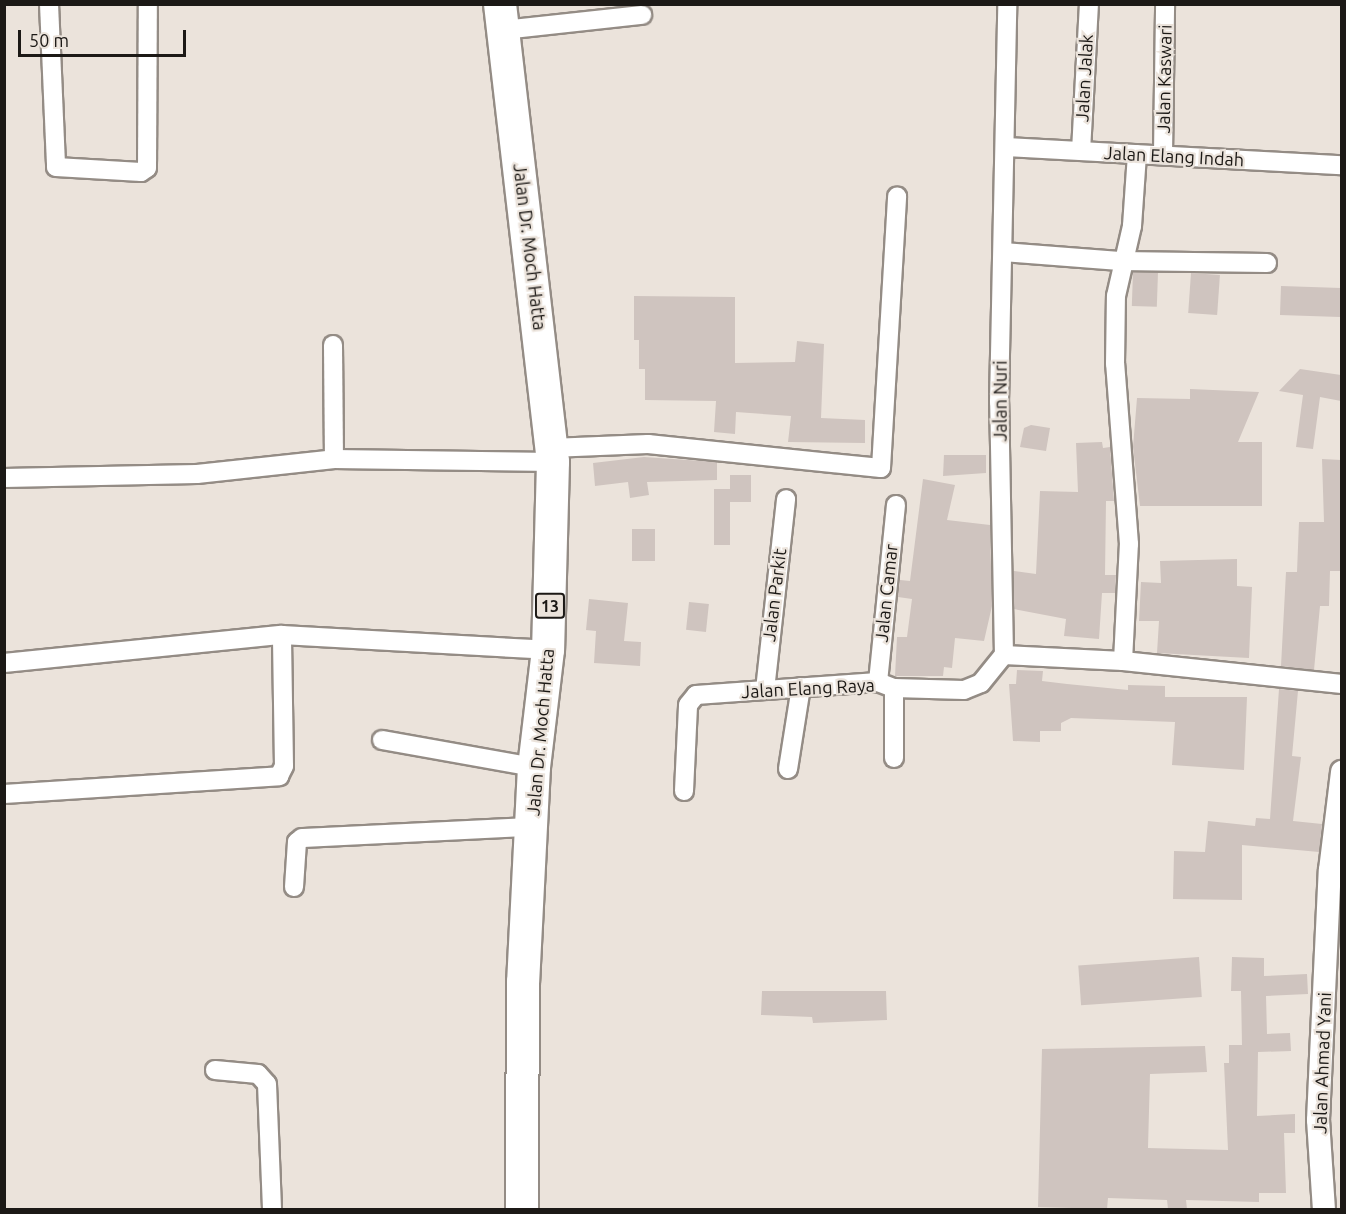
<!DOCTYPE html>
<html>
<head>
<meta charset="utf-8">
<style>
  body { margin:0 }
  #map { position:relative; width:1346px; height:1214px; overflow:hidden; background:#ebe3db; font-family:Ubuntu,sans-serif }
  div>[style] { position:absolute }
  .building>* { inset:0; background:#cfc4bf; transform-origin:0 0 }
  .roads { filter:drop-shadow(2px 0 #948c85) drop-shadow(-2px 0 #948c85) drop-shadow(0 2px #948c85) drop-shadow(0 -2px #948c85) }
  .minor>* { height:18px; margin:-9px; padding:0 9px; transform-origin:9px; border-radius:9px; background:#fff }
  .tertiary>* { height:22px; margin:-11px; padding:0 11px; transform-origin:11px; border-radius:11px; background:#fff }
  .trunk>* { height:32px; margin:-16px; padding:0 16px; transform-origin:16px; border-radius:16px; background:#fff }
  span { translate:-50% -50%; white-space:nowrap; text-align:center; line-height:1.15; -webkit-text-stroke:4.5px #ebe3db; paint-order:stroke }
  .shield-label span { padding:2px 4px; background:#ebe3db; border:2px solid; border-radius:4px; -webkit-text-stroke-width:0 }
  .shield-label { font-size:16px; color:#1c1916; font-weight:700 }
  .street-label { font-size:18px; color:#1c1916 }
  .frame { position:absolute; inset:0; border:6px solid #1c1916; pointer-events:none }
  .scale { position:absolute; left:18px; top:30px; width:168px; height:27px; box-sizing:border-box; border:3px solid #1c1916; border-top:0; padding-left:8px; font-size:18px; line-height:21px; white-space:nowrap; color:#1c1916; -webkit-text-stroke:4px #ebe3db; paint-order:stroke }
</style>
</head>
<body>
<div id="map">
  <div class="building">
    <div style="left:1133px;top:272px;width:25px;height:34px;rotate:2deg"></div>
    <div style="left:1191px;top:273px;width:29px;height:40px;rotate:4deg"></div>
    <div style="left:1281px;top:286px;width:60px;height:29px;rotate:2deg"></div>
    <div style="clip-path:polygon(634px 296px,735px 297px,735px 363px,795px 362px,797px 341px,824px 344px,821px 418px,865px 420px,865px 443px,788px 442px,791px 416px,736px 412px,735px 434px,714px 432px,716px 401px,645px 400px,645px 369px,639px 369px,639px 340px,634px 340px)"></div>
    <div style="clip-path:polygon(1300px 369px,1341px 375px,1341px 401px,1320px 397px,1313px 449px,1296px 447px,1303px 395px,1279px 391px)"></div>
    <div style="clip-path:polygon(1190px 389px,1259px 392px,1238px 442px,1262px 442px,1262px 506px,1140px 506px,1133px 447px,1137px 398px,1190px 399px)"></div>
    <div style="clip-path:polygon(1031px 425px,1050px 428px,1046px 451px,1020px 447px,1024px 428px)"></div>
    <div style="clip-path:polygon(1102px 442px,1103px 448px,1110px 447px,1114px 501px,1106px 501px,1105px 575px,1116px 575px,1115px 593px,1102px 593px,1099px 639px,1064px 636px,1066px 619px,1014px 609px,1014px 571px,1036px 574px,1040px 491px,1078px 492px,1076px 443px)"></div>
    <div style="clip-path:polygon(944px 455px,986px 455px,986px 473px,943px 476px)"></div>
    <div style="clip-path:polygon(644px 457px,717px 462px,717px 480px,647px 482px,649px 495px,630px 498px,628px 482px,595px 486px,593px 463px)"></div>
    <div style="clip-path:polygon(1322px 459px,1341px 460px,1341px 571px,1330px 571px,1329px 606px,1320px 606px,1314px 670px,1281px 666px,1286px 572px,1297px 572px,1299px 522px,1324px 522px)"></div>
    <div style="left:730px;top:475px;width:21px;height:27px"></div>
    <div style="clip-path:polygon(923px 479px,955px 485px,947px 520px,990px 525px,992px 606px,984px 641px,955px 638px,952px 668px,944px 667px,943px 676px,895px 676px,897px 637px,907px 637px,912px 599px,898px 597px,900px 580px,910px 581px)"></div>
    <div style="left:714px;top:489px;width:16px;height:56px"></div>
    <div style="left:632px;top:529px;width:23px;height:32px"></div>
    <div style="clip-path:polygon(1237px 559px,1237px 586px,1252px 587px,1249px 658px,1157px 653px,1159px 621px,1139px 621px,1141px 582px,1161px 583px,1160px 561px)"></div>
    <div style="clip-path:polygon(589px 599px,628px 603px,624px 641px,641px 642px,640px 666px,594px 663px,596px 631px,586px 630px)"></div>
    <div style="left:689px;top:602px;width:20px;height:28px;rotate:6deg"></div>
    <div style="clip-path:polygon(1017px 670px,1043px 671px,1042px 681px,1067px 684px,1128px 690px,1128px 685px,1165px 686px,1165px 697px,1247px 697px,1244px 770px,1172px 765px,1175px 722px,1071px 718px,1061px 723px,1061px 731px,1040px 731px,1040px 742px,1013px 741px,1009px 684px,1016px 684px)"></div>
    <div style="clip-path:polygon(1279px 689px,1298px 691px,1292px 756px,1301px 757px,1293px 821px,1322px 824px,1319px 852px,1242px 845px,1242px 900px,1173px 899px,1174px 851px,1205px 852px,1208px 821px,1255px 826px,1256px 818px,1270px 819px)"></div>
    <div style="left:1199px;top:957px;width:40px;height:121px;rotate:86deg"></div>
    <div style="clip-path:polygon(1232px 957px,1264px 958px,1264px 976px,1307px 974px,1308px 994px,1266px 996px,1267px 1034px,1290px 1033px,1291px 1051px,1258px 1052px,1257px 1116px,1295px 1114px,1295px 1133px,1284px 1133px,1286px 1193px,1259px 1193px,1259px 1202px,1186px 1200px,1187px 1209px,1168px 1209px,1167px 1200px,1108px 1198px,1107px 1209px,1038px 1207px,1042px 1049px,1205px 1046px,1207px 1072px,1150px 1074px,1148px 1148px,1228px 1150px,1224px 1063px,1229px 1063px,1229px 1045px,1242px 1045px,1241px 991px,1231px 991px)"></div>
    <div style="clip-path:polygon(762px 991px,886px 991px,887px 1020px,813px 1023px,812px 1017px,761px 1015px)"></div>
  </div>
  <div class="roads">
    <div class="minor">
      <div style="left:49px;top:4px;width:163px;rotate:87.5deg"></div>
      <div style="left:56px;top:167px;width:85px;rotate:3.4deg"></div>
      <div style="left:141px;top:172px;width:7px;rotate:-34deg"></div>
      <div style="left:147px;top:168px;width:164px;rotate:-89.7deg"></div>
      <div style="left:503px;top:30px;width:140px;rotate:-6.2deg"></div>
      <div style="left:1006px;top:147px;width:336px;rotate:3.1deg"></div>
      <div style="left:1081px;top:151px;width:147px;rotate:-86.9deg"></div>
      <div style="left:1163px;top:154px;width:150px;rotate:-89.2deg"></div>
      <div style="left:1003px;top:252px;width:117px;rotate:4.4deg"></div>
      <div style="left:1120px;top:261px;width:147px;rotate:0.8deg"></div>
      <div style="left:333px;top:345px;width:114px;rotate:89.5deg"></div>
      <div style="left:334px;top:459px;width:219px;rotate:0.8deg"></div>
      <div style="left:551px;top:448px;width:97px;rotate:-2.4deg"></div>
      <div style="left:648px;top:444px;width:234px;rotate:5.9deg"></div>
      <div style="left:881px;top:468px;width:272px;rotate:-86.6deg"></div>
      <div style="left:4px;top:478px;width:193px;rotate:-1.2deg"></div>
      <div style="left:197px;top:474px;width:138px;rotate:-6.2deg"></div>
      <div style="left:1004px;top:655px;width:253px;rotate:-91.1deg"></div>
      <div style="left:999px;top:402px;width:398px;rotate:-88.8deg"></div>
      <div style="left:1004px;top:655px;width:119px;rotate:2.9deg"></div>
      <div style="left:1123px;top:661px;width:220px;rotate:6deg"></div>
      <div style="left:1123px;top:661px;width:117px;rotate:-87.1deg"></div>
      <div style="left:1129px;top:544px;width:181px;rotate:-94.4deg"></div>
      <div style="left:1115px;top:364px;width:68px;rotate:-89.2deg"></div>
      <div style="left:1116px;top:296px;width:72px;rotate:-77.1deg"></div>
      <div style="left:1132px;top:226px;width:72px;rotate:-86deg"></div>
      <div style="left:4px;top:663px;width:279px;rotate:-5.8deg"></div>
      <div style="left:282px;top:635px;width:266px;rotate:3.2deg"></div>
      <div style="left:878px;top:682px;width:178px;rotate:-84.2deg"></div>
      <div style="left:894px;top:688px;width:70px;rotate:90deg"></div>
      <div style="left:765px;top:690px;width:192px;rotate:-83.7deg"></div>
      <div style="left:382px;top:740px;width:154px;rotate:10.1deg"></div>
      <div style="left:788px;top:769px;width:83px;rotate:-81deg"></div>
      <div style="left:684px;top:791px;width:86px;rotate:-87.3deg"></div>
      <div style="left:688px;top:705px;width:13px;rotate:-51deg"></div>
      <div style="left:696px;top:695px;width:182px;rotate:-4.1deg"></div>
      <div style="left:878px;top:682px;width:17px;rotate:21deg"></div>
      <div style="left:894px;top:688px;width:70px;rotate:1.6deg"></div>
      <div style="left:964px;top:690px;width:18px;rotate:-22deg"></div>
      <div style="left:981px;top:683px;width:36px;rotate:-51deg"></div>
      <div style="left:4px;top:794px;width:276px;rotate:-3.7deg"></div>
      <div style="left:279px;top:776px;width:11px;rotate:-63deg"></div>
      <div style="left:284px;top:766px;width:131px;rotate:-90.9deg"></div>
      <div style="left:294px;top:887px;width:45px;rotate:-86.2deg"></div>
      <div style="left:297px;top:842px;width:6px;rotate:-39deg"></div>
      <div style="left:302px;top:838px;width:229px;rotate:-2.8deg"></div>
      <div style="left:215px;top:1070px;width:43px;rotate:5.3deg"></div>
      <div style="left:258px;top:1074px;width:13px;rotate:48deg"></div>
      <div style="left:267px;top:1084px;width:126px;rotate:87.7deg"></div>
    </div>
    <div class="tertiary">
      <div style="left:1324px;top:1210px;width:90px;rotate:-93.8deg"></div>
      <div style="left:1318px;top:1120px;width:250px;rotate:-87.3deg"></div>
      <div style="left:1330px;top:870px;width:99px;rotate:-83deg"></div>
    </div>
    <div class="trunk">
      <div style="left:500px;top:4px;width:461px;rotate:83.4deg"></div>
      <div style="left:553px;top:462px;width:188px;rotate:91.5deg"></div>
      <div style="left:548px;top:650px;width:118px;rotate:96.8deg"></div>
      <div style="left:534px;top:767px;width:215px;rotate:92.9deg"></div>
      <div style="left:523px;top:982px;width:228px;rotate:90.3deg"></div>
    </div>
  </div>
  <div class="shield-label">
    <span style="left:550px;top:606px">13</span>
  </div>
  <div class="street-label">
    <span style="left:1084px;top:78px;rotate:-87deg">Jalan Jalak</span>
    <span style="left:1164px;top:79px;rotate:-89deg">Jalan Kaswari</span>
    <span style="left:1174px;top:156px;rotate:3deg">Jalan Elang Indah</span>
    <span style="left:530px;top:247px;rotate:83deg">Jalan Dr. Moch Hatta</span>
    <span style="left:1000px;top:401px;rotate:-90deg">Jalan Nuri</span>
    <span style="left:886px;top:593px;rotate:-84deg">Jalan Camar</span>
    <span style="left:774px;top:595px;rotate:-83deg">Jalan Parkit</span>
    <span style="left:808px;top:688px;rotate:-3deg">Jalan Elang Raya</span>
    <span style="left:540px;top:732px;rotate:-85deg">Jalan Dr. Moch Hatta</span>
    <span style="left:1322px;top:1063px;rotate:-88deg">Jalan Ahmad Yani</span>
  </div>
  <div class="frame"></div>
  <div class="scale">50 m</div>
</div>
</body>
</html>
